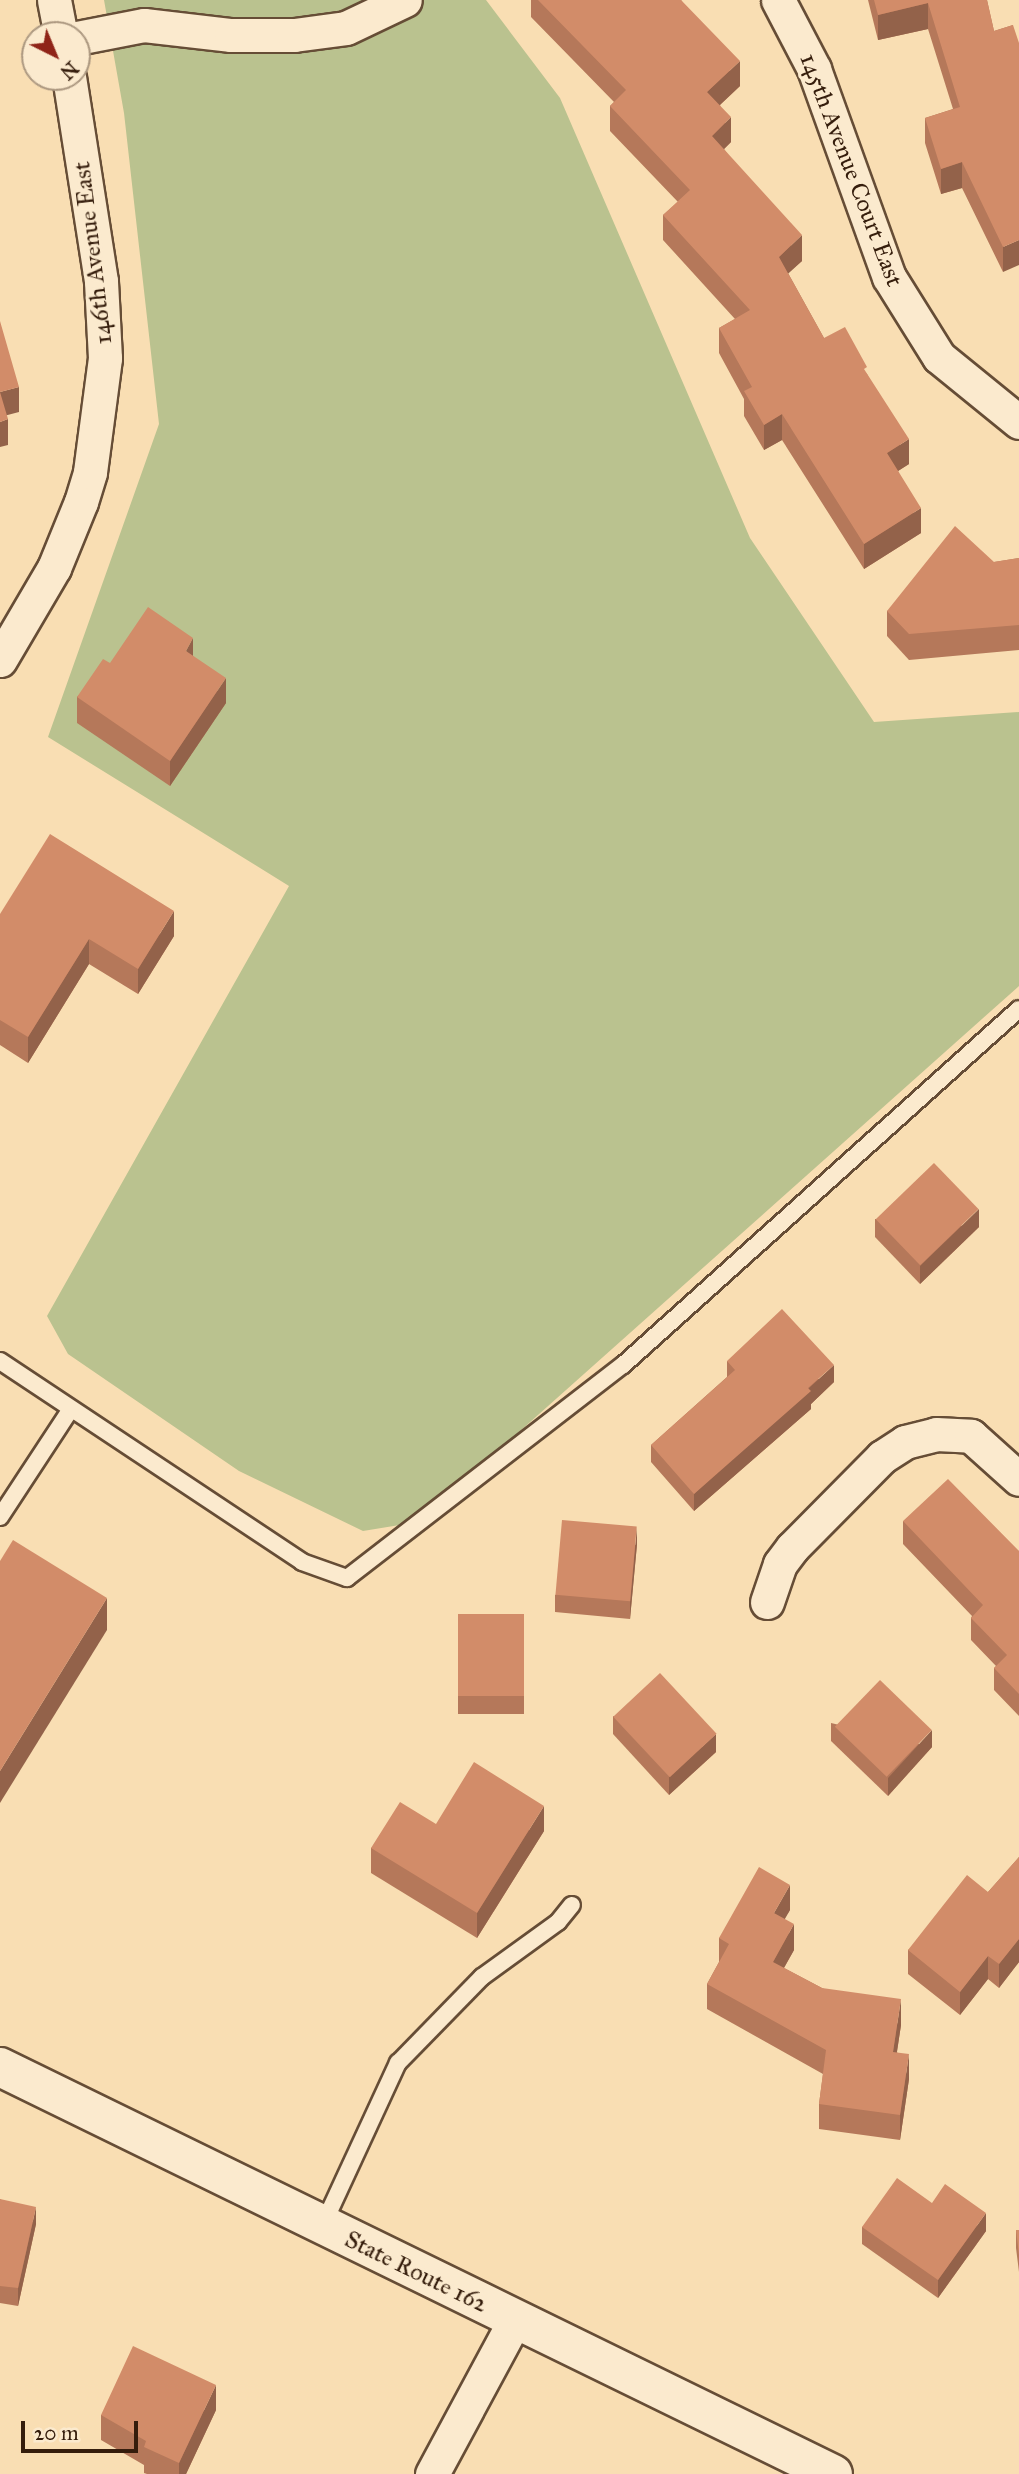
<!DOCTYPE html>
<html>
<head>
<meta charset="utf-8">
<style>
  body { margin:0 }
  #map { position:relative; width:1019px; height:2474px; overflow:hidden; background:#f9deb3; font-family:"IM FELL Great Primer",serif }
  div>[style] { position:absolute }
  .green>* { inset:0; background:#bac28f }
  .roads { filter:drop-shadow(2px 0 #664d36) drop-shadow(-2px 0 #664d36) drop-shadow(0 2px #664d36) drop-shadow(0 -2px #664d36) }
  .lane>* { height:16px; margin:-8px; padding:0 8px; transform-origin:8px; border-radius:8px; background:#fbeace }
  .street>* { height:33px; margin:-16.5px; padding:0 16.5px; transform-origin:16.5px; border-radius:16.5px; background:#fbeace }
  .secondary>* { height:38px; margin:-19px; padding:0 19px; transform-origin:19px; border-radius:19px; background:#fbeace }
  .wall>* { inset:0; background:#b5785a; transform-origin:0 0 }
  .shaded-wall>* { inset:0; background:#93624a }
  .building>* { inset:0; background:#d28c69; transform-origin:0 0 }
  span { translate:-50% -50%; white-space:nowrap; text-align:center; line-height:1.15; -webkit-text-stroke:6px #fbeace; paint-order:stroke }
  .street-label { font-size:24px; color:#351d0c }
  .north { position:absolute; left:21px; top:21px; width:70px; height:70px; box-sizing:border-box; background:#fbeace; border:2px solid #ac9880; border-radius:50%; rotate:137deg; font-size:19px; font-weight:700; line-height:28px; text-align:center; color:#351d0c }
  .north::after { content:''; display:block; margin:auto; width:24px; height:32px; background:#8f2418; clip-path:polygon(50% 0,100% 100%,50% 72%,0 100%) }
  .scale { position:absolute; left:21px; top:2421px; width:117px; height:32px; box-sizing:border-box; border:4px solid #351d0c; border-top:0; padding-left:9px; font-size:21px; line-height:24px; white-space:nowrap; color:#351d0c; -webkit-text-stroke:5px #fbeace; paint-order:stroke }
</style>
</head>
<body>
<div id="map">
  <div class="green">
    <div style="clip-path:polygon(104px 0,486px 0,560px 98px,750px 538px,874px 722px,1019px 712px,1019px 986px,418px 1522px,363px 1531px,239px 1471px,68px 1354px,47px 1316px,289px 886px,48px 737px,159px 424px,124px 113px)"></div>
  </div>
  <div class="roads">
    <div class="lane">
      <div style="left:0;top:1361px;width:363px;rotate:33.6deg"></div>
      <div style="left:302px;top:1562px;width:48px;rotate:19.6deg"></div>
      <div style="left:347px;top:1578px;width:349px;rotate:-37.7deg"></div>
      <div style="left:623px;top:1365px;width:532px;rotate:-41.96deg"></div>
      <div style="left:0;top:1517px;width:129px;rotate:-56.7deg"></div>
      <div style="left:323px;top:2225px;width:179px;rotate:-65.2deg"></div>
      <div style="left:398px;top:2063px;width:120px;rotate:-45.7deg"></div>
      <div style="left:482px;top:1977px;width:94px;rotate:-35.9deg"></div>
      <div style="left:558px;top:1922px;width:22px;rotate:-51deg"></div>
    </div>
    <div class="street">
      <div style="left:54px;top:0;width:36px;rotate:79deg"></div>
      <div style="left:778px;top:0;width:78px;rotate:62.4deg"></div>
      <div style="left:814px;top:69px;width:221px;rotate:70.2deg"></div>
      <div style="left:889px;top:277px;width:94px;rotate:58deg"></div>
      <div style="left:939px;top:357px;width:103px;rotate:39.1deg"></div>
      <div style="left:77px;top:38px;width:68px;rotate:-11deg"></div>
      <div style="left:144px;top:25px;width:88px;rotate:6.6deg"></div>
      <div style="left:231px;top:35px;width:63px"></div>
      <div style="left:294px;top:35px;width:52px;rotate:-7.7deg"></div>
      <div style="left:346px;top:28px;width:65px;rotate:-25.4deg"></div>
      <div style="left:0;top:660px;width:107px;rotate:-59.6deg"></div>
      <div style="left:54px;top:568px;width:71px;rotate:-67.8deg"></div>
      <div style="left:81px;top:502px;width:31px;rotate:-73deg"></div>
      <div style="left:90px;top:472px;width:115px;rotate:-82.5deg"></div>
      <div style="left:105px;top:358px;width:77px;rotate:-93deg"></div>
      <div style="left:101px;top:281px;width:206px;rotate:-98.9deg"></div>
      <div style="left:767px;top:1602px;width:40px;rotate:-71.1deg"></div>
      <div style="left:780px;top:1564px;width:20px;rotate:-53deg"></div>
      <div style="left:792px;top:1548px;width:128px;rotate:-45.3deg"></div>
      <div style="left:882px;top:1457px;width:27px;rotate:-33deg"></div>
      <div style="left:905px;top:1442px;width:32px;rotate:-14deg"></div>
      <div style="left:936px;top:1434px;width:35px;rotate:3deg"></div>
      <div style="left:971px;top:1436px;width:64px;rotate:41.9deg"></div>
      <div style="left:432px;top:2474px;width:175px;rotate:-61.7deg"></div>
    </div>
    <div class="secondary">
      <div style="left:0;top:2067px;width:927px;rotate:26.04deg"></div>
    </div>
  </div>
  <div class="wall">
    <div style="clip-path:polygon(531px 0,681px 0,740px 86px,720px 105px,731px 142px,724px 149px,802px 261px,788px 273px,824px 338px,867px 374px,909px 464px,898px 471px,921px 533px,864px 569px,782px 440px,764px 450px,744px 416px,744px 399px,719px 353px,719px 328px,735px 319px,663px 240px,663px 215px,678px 202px,610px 131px,610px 106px,614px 102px,531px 17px)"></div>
    <div style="clip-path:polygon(868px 0,987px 0,994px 31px,1013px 25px,1003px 272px,962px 188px,941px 194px,925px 143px,925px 118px,953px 109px,928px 29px,878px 40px)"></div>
    <div style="clip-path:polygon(1019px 558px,1019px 650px,909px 660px,887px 636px,887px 611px,994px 562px)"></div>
    <div style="clip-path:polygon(193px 656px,226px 703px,170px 786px,77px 723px,77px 697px,110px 663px)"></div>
    <div style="clip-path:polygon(0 914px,174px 936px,138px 994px,89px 964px,28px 1063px,0 1045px)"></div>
    <div style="clip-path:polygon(875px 1219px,979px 1227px,920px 1284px,875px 1237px)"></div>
    <div style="clip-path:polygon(727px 1361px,834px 1382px,811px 1404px,811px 1409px,694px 1511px,651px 1462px,651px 1445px,727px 1377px)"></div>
    <div style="clip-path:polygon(903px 1521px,1019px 1551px,1019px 1716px,994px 1690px,994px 1668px,996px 1666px,971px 1640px,971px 1618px,972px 1616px,903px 1544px)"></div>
    <div style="clip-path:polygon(637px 1544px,630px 1619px,555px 1612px,555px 1595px)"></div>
    <div style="left:524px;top:1614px;width:100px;height:66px;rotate:90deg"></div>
    <div style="clip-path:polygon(613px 1716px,716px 1752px,669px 1795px,613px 1734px)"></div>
    <div style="clip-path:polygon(831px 1723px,932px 1747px,888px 1796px,831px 1741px)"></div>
    <div style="clip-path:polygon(436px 1824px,544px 1831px,477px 1938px,371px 1873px,371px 1848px)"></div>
    <div style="clip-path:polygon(1019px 1857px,1019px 1962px,999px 1988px,988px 1979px,960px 2015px,908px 1974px,908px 1950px,988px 1892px)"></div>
    <div style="clip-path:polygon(790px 1910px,784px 1919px,794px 1950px,784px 1968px,822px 1988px,901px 2025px,897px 2052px,909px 2079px,900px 2140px,819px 2129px,819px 2104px,823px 2074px,707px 2009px,707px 1984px,719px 1962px,719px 1938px)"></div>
    <div style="clip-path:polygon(0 2199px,36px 2224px,18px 2306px,0 2303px)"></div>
    <div style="clip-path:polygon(932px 2203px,986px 2231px,938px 2298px,862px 2244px,862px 2227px)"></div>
    <div style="clip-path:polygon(1016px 2230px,1019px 2230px,1019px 2272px,1016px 2248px)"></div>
    <div style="clip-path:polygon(216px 2410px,186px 2474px,147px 2474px,144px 2473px,144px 2465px,101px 2440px,101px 2415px)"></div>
  </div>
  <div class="shaded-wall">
    <div style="clip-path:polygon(928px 3px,928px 29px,878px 40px,878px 15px)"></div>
    <div style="clip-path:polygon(740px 61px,740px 86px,707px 117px,707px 92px)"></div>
    <div style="clip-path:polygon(731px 117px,731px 142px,712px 161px,712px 136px)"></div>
    <div style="clip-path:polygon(962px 162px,962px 188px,941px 194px,941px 169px)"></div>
    <div style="clip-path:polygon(802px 235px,802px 261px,779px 282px,779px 257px)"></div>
    <div style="clip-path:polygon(1019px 240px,1019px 265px,1003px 272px,1003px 247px)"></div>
    <div style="clip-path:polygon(19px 387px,19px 412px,0 417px,0 392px)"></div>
    <div style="clip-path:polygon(782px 414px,782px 440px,764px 450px,764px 425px)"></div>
    <div style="clip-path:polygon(8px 419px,8px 445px,0 447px,0 422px)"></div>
    <div style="clip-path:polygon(909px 439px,909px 464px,887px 478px,887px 453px)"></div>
    <div style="clip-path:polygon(921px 508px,921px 533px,864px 569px,864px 544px)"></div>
    <div style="clip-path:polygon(193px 638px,193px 664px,186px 651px)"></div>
    <div style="clip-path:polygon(226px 678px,226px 703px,170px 786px,170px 761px)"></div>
    <div style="clip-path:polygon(174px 911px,174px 936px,138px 994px,138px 969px)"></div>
    <div style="clip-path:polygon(89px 939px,89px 964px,28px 1063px,28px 1037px)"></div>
    <div style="clip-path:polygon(979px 1209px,979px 1227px,920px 1284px,920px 1266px)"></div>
    <div style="clip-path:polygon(834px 1365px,834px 1382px,811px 1404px,811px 1409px,694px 1511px,694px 1494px)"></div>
    <div style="clip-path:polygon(637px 1527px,637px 1544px,630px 1619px,630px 1602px)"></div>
    <div style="clip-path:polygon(107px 1598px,107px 1630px,0 1803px,0 1771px)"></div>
    <div style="clip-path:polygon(932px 1730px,932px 1747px,888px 1796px,888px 1778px)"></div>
    <div style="clip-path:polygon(716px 1734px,716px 1752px,669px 1795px,669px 1777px)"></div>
    <div style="clip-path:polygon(544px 1806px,544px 1831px,477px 1938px,477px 1913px)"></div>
    <div style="clip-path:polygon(790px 1885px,790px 1910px,774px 1938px,774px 1913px)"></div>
    <div style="clip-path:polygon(794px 1924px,794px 1950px,773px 1987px,773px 1962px)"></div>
    <div style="clip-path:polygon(1019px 1939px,1019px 1962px,999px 1988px,999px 1964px)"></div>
    <div style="clip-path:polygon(988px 1956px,988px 1979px,960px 2015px,960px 1992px)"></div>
    <div style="clip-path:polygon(901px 1999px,901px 2025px,893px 2077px,893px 2052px)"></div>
    <div style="clip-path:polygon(909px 2054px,909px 2079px,900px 2140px,900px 2115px)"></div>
    <div style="clip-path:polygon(36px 2207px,36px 2224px,18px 2306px,18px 2288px)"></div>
    <div style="clip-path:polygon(986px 2213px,986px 2231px,938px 2298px,938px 2280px)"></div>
    <div style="clip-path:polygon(216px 2385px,216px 2410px,186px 2474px,179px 2474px,179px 2463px)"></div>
  </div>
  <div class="building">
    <div style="clip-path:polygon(538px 0,681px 0,740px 61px,707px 92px,731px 117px,712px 136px,802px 235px,779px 257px,824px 338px,845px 327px,867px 367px,864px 369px,909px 439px,887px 453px,921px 508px,864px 544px,782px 414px,764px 425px,744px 391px,752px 387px,719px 328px,750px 310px,663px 215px,690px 190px,610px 106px,626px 90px)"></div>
    <div style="clip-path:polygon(874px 0,987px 0,994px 31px,1013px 25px,1019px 43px,1019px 240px,1003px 247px,962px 162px,941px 169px,925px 118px,960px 107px,928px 3px,878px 15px)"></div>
    <div style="clip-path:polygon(0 321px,19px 387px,0 392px,8px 419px,0 422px)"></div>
    <div style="clip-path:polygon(955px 526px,994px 562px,1019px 558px,1019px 625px,909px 634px,887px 611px)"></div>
    <div style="clip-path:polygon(148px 607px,193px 638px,186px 651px,226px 678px,170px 761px,77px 697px,103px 659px,110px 663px)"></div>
    <div style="clip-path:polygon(50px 834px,174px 911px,138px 969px,89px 939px,28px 1037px,0 1020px,0 914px)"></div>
    <div style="left:934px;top:1163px;width:64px;height:81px;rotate:46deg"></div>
    <div style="clip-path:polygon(782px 1309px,834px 1365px,808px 1388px,811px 1391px,694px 1494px,651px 1445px,735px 1370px,727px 1361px)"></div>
    <div style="clip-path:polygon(948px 1479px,1019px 1551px,1019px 1694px,994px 1668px,1007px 1655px,971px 1618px,983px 1605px,903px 1521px)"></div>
    <div style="left:562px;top:1520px;width:75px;height:75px;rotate:5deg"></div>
    <div style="clip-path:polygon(13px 1540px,107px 1598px,0 1771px,0 1561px)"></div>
    <div style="left:524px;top:1614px;width:82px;height:66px;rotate:90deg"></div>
    <div style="left:660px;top:1673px;width:83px;height:64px;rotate:47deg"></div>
    <div style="left:880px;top:1680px;width:72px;height:65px;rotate:44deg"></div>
    <div style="clip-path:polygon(474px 1762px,544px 1806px,477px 1913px,371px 1848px,400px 1802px,436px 1824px)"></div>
    <div style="clip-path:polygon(1019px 1857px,1019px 1939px,999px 1964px,988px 1956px,960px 1992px,908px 1950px,967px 1875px,988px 1892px)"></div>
    <div style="clip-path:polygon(759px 1867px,790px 1885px,774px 1913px,794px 1924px,773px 1962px,822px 1988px,901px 1999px,893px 2052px,909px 2054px,900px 2115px,819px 2104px,826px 2050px,707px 1984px,729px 1944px,719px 1938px)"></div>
    <div style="clip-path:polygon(897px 2178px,932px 2203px,945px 2184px,986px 2213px,938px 2280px,862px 2227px)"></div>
    <div style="clip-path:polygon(0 2199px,36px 2207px,18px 2288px,0 2286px)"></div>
    <div style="clip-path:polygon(1016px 2230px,1019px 2230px,1019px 2255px)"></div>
    <div style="clip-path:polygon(133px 2346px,216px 2385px,179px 2463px,144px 2447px,146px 2441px,101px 2415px)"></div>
  </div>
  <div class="street-label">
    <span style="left:851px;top:170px;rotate:69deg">145th Avenue Court East</span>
    <span style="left:93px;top:253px;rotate:-97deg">146th Avenue East</span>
    <span style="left:416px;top:2272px;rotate:26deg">State Route 162</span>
  </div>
  <div class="north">N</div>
  <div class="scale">20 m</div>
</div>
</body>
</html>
